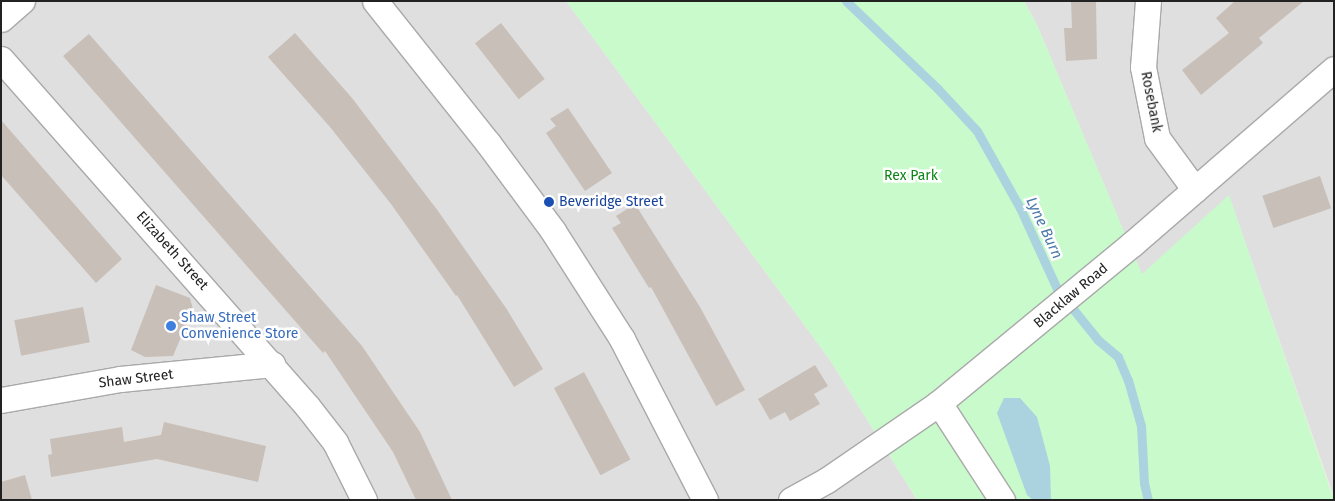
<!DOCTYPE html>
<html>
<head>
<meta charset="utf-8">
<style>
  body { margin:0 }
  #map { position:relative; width:1335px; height:501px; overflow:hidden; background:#f2efe9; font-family:"Fira Sans",sans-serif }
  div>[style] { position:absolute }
  .residential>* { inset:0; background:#e0dfdf }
  .park>* { inset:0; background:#c8facc }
  .water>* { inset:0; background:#aad3df }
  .stream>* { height:9px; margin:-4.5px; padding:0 4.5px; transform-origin:4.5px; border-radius:4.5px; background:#aad3df }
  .building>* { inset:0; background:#c7bfb8; transform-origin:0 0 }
  .roads { filter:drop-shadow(1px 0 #a9a9a9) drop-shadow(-1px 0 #a9a9a9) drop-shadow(0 1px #a9a9a9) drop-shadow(0 -1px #a9a9a9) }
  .street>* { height:25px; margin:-12.5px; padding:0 12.5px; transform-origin:12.5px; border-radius:12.5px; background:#fff }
  .dots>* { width:14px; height:14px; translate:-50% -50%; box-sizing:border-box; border:2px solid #fff; border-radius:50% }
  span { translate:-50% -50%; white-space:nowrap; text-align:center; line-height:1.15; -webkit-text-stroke:5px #fff; paint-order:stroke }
  .street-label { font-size:14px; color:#222 }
  .park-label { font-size:14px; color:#0c8416 }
  .transit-label { font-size:14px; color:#164399 }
  .left { translate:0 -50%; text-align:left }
  .shop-label { font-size:14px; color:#366cbe }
  .water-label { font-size:15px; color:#4a7aab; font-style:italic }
  .frame { position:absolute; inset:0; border:2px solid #222; pointer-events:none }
</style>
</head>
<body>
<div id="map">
  <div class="residential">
    <div style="clip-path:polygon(1px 1px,566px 1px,830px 360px,917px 500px,1px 500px)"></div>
    <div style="clip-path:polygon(1024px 1px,1334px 1px,1334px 497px,1229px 196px,1142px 275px,1037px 25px)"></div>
  </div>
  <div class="park">
    <div style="clip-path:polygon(566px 1px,1024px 1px,1037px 25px,1142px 274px,1229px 195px,1334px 500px,917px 500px,830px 360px)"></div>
  </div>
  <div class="water">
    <div style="clip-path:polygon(1004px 398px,1020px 398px,1037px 417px,1050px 466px,1051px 500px,1033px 500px,1027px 495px,997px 413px)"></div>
  </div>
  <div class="stream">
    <div style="left:846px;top:1px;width:127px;rotate:43.7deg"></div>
    <div style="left:938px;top:89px;width:57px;rotate:47.1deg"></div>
    <div style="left:977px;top:131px;width:88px;rotate:60.8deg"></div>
    <div style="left:1020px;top:208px;width:89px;rotate:65.4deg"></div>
    <div style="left:1057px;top:289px;width:65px;rotate:51.2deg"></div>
    <div style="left:1098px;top:340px;width:26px;rotate:40deg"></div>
    <div style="left:1118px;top:357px;width:25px;rotate:67deg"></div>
    <div style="left:1128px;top:380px;width:48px;rotate:74.2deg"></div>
    <div style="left:1141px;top:426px;width:57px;rotate:87deg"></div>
    <div style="left:1144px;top:483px;width:17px;rotate:77deg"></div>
  </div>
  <div class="building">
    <div style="clip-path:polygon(1071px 1px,1096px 1px,1097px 59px,1066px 61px,1064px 28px,1072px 28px)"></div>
    <div style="clip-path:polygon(1235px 1px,1304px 1px,1259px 38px,1263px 43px,1201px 95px,1182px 70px,1229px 33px,1216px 18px)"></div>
    <div style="left:501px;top:23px;width:71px;height:33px;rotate:52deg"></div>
    <div style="clip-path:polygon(295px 33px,352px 98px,438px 211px,506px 308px,543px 369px,514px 387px,457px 295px,456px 296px,391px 204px,330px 127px,268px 57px)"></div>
    <div style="clip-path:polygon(89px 34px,362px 346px,420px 432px,452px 500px,416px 500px,393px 452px,325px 351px,323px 353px,63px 56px)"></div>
    <div style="clip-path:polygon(568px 108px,612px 173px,585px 191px,546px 133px,556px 126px,550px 119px)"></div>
    <div style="clip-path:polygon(1px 120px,122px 259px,96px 283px,1px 175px)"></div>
    <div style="left:1320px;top:176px;width:34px;height:61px;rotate:71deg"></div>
    <div style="clip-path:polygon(635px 204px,700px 307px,745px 390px,716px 406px,651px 287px,649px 288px,612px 228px,621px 223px,616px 216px)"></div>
    <div style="clip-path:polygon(156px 285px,190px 298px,193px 309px,173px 356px,145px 357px,131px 350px)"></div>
    <div style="left:83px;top:307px;width:36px;height:70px;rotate:79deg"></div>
    <div style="clip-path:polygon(815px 365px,828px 386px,814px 394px,820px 404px,790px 421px,785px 412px,770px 420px,758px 399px)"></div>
    <div style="left:584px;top:372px;width:99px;height:34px;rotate:62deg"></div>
    <div style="clip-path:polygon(164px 422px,266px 446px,258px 482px,157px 459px,51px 477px,48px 455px,52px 454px,50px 439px,122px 427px,124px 442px,161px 435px)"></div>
    <div style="clip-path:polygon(25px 475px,32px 500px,1px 500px,1px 482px)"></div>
  </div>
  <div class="roads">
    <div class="street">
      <div style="left:375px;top:1px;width:181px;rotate:51.5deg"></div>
      <div style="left:488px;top:143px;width:109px;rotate:53.5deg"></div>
      <div style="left:553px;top:231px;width:128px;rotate:57.4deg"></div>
      <div style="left:622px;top:339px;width:181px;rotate:62.7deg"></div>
      <div style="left:1148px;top:1px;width:66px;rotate:94.3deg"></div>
      <div style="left:1143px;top:67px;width:72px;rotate:78.8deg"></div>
      <div style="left:1157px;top:138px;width:64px;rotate:53.8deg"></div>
      <div style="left:1px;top:19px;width:28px;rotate:-41deg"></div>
      <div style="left:1px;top:59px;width:463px;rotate:48.6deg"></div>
      <div style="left:307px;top:406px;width:46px;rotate:52.1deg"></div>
      <div style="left:335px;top:442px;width:65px;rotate:63.4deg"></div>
      <div style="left:1px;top:400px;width:121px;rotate:-10deg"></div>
      <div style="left:120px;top:379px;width:153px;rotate:-5.6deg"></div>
      <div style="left:939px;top:403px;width:116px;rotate:57deg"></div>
      <div style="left:791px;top:500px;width:41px;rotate:-29.1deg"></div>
      <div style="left:827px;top:480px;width:136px;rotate:-34.5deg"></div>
      <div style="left:939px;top:403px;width:250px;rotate:-39.5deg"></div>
      <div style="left:1132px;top:244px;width:267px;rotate:-40.9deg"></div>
    </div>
  </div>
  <div class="dots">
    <div style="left:549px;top:202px;background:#1a4fb4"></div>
    <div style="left:171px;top:326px;background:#3f7fe0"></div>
  </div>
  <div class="street-label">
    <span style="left:1151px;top:102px;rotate:79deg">Rosebank</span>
    <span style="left:172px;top:251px;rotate:48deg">Elizabeth Street</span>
    <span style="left:1071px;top:296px;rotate:-40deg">Blacklaw Road</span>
    <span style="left:136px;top:379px;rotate:-7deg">Shaw Street</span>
  </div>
  <div class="park-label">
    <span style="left:911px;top:176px">Rex Park</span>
  </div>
  <div class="transit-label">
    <span class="left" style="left:559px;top:202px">Beveridge Street</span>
  </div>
  <div class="shop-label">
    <span class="left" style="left:181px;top:326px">Shaw Street<br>Convenience Store</span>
  </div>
  <div class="water-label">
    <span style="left:1044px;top:228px;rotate:65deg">Lyne Burn</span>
  </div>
  <div class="frame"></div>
</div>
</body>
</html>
